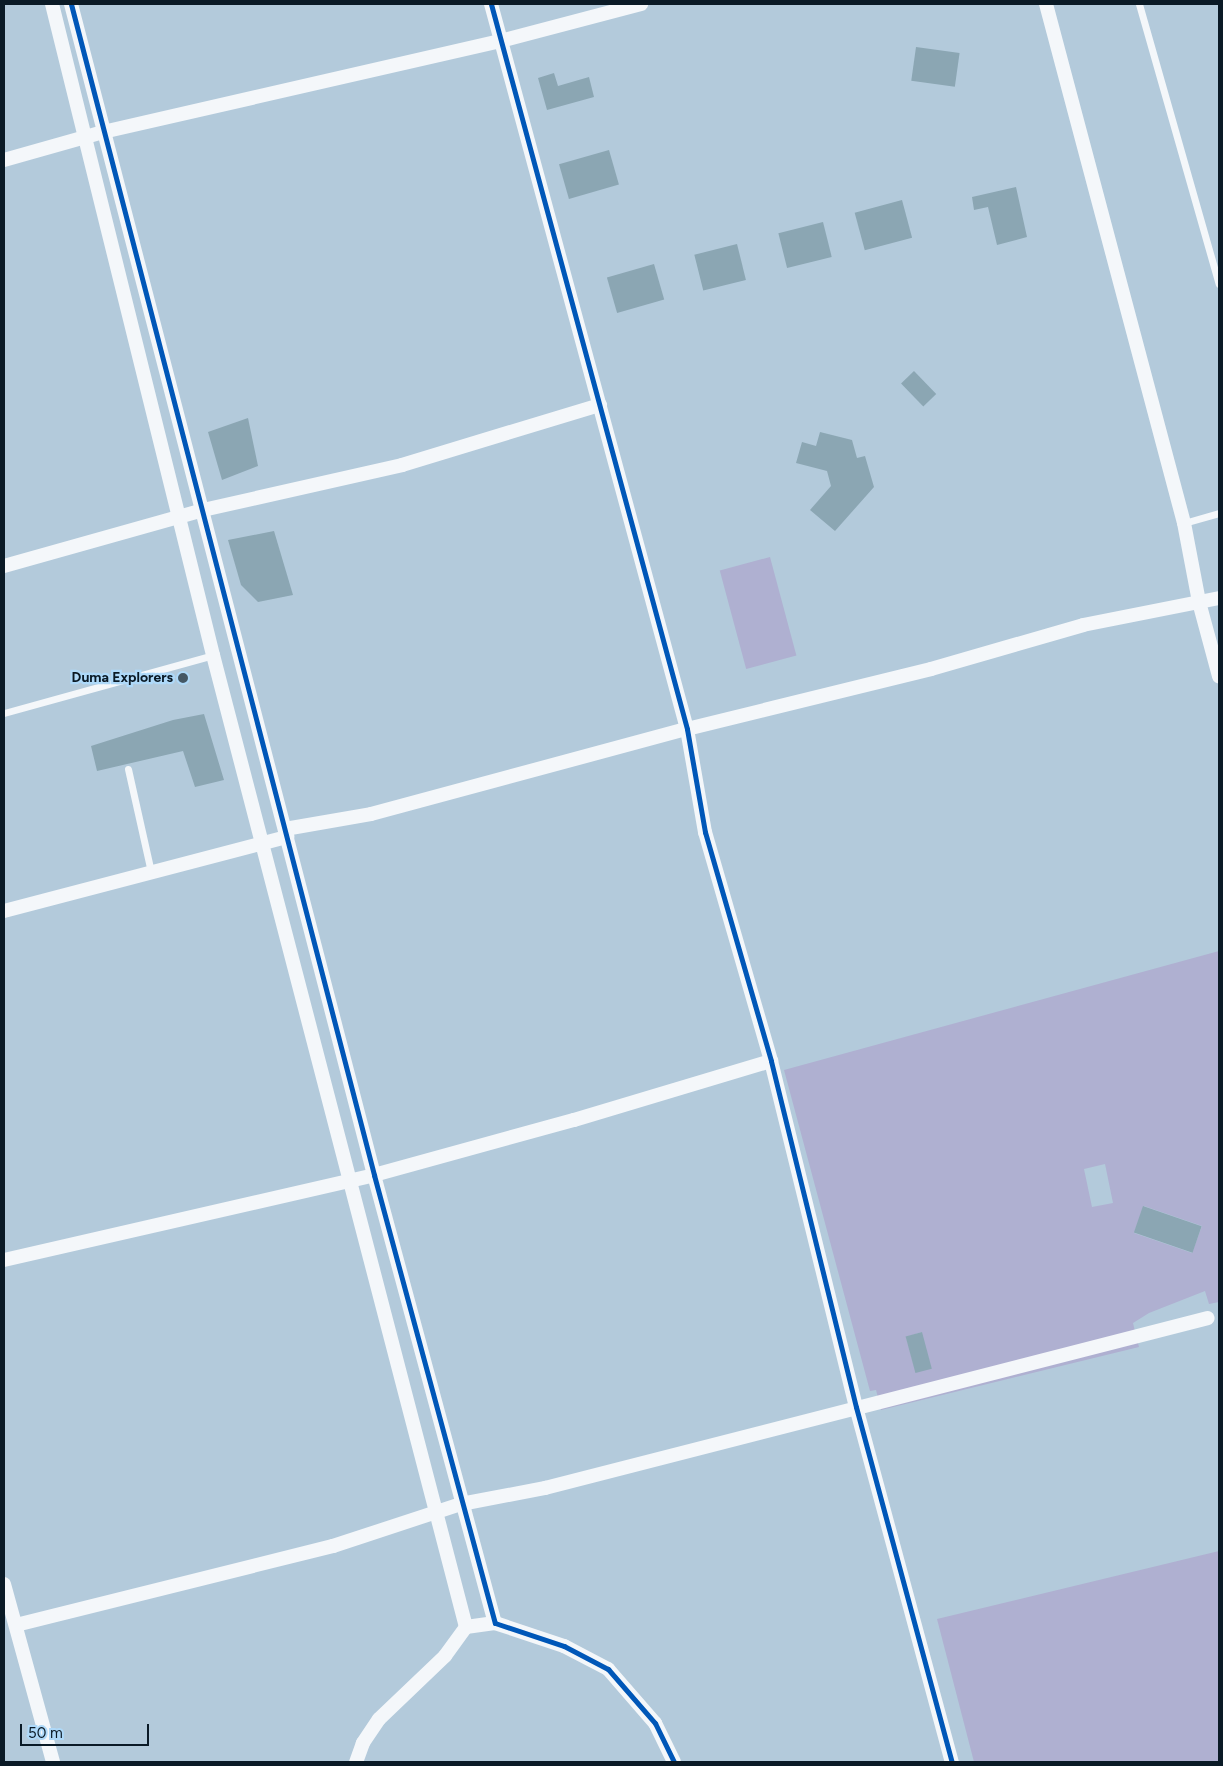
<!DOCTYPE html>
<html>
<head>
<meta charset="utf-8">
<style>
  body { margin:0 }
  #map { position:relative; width:1223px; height:1766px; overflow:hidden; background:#b3cadb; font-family:Figtree,sans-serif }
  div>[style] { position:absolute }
  .green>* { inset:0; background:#afb0d1; transform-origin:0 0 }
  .building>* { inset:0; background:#8ba6b3; transform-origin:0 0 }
  .lane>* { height:7px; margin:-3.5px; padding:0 3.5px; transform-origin:3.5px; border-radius:3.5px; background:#f4f7fa }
  .street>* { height:14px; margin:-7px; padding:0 7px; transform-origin:7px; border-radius:7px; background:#f4f7fa }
  .cycleway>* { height:5px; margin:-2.5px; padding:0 2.5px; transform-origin:2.5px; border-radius:2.5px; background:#0057b8 }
  .dots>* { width:14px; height:14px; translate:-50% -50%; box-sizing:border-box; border:2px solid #aed9f9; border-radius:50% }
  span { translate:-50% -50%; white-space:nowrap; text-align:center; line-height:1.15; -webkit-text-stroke:4.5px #aed9f9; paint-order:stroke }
  .poi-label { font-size:14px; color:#0a1a26; font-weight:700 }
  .right { translate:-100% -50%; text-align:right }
  .frame { position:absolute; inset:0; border:5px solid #0a1a26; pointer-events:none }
  .scale { position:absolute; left:20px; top:1724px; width:129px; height:22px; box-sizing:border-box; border:2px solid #0a1a26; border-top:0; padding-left:6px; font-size:15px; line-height:18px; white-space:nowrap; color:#0a1a26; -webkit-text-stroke:4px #aed9f9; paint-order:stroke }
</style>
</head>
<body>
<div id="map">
  <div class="green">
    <div style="left:770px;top:557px;width:102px;height:52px;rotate:75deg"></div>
    <div style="clip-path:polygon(evenodd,1219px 951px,1219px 1302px,1209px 1304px,1205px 1291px,1149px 1313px,1133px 1323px,1139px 1347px,881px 1410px,876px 1390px,870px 1391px,784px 1070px,1219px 951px,1105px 1164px,1113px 1203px,1092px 1207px,1084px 1169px,1105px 1164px,1219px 951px,1144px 1206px,1202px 1226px,1192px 1253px,1134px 1233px,1144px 1206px,1219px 951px,922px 1332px,916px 1373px,906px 1337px,922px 1332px)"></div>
    <div style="clip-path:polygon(1219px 1551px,1219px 1762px,974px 1762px,937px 1619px)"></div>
  </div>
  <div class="building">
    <div style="left:916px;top:47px;width:44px;height:34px;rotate:8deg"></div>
    <div style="clip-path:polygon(554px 73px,558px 86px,589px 77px,594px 97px,547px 110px,538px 78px)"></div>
    <div style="left:609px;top:150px;width:36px;height:52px;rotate:74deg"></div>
    <div style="clip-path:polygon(1016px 187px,1027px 237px,997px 245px,988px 207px,974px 210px,972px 197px)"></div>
    <div style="left:902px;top:200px;width:39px;height:49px;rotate:75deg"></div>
    <div style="left:823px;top:222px;width:36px;height:46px;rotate:76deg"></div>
    <div style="left:737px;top:244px;width:37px;height:44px;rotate:76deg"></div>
    <div style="left:654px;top:264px;width:37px;height:49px;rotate:74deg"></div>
    <div style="left:914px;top:371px;width:32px;height:18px;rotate:46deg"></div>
    <div style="clip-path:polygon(248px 418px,258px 466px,222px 480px,208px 432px)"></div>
    <div style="clip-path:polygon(820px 432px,852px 440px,857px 458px,865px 456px,874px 487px,835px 531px,810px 510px,831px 486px,827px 471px,796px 463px,802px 442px,816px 446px)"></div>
    <div style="clip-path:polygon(274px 531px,293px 595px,258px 602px,241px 585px,228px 540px)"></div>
    <div style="clip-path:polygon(204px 714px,224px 780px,195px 787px,183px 751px,97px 771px,91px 746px,173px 720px)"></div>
    <div style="left:1143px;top:1206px;width:62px;height:28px;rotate:19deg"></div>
    <div style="left:922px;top:1332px;width:38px;height:17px;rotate:75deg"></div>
  </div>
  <div class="lane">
    <div style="left:1139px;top:4px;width:291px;rotate:74.1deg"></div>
    <div style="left:1184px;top:523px;width:36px;rotate:-16deg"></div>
    <div style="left:4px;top:713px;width:217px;rotate:-15.5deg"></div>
    <div style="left:128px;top:769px;width:106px;rotate:77.4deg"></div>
  </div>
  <div class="street">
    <div style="left:52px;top:4px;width:671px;rotate:76.11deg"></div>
    <div style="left:213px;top:655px;width:1004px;rotate:75.41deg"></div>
    <div style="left:466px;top:1627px;width:36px;rotate:126deg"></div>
    <div style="left:445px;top:1656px;width:91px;rotate:136.3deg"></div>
    <div style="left:379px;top:1719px;width:29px;rotate:124deg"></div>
    <div style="left:363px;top:1743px;width:20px;rotate:110deg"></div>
    <div style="left:71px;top:4px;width:1210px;rotate:75.49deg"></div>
    <div style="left:374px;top:1175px;width:464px;rotate:74.9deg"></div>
    <div style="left:495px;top:1623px;width:73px;rotate:18.4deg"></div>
    <div style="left:564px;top:1646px;width:50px;rotate:27.6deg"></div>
    <div style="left:608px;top:1669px;width:72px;rotate:49deg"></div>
    <div style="left:655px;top:1723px;width:43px;rotate:64deg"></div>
    <div style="left:491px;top:4px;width:751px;rotate:74.87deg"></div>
    <div style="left:687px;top:729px;width:105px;rotate:80.1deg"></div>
    <div style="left:705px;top:832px;width:238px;rotate:73.9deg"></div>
    <div style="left:771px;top:1061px;width:356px;rotate:76.2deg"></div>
    <div style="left:856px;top:1407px;width:368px;rotate:74.9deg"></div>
    <div style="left:1046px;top:4px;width:537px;rotate:75.11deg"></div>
    <div style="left:1184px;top:523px;width:80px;rotate:79.2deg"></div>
    <div style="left:1199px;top:602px;width:77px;rotate:74.9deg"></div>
    <div style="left:4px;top:160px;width:103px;rotate:-15.8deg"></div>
    <div style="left:103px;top:132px;width:407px;rotate:-12.9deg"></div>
    <div style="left:500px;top:41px;width:146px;rotate:-14.7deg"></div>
    <div style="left:4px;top:566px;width:207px;rotate:-15.7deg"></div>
    <div style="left:203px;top:510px;width:204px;rotate:-12.7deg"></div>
    <div style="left:402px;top:465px;width:207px;rotate:-16.9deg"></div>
    <div style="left:285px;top:829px;width:87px;rotate:-9.9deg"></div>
    <div style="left:371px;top:814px;width:327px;rotate:-15.1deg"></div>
    <div style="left:687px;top:729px;width:251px;rotate:-13.8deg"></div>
    <div style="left:931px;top:669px;width:158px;rotate:-16.1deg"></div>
    <div style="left:1083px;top:625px;width:139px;rotate:-11.2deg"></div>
    <div style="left:4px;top:911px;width:293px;rotate:-14.7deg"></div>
    <div style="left:4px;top:1260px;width:380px;rotate:-12.9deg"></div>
    <div style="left:374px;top:1175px;width:207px;rotate:-15.4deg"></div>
    <div style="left:574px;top:1120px;width:206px;rotate:-16.7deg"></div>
    <div style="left:4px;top:1584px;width:185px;rotate:74.6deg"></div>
    <div style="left:16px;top:1625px;width:327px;rotate:-14deg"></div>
    <div style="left:333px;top:1546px;width:135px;rotate:-18.2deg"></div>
    <div style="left:461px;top:1504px;width:86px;rotate:-10.8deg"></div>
    <div style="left:545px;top:1488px;width:684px;rotate:-14.38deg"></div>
    <div style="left:466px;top:1627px;width:29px;rotate:-8deg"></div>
  </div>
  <div class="cycleway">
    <div style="left:71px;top:4px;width:1210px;rotate:75.49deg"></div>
    <div style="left:374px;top:1175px;width:464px;rotate:74.9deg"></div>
    <div style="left:495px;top:1623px;width:73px;rotate:18.4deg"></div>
    <div style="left:564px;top:1646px;width:50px;rotate:27.6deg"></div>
    <div style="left:608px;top:1669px;width:72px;rotate:49deg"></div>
    <div style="left:655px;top:1723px;width:43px;rotate:64deg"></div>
    <div style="left:491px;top:4px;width:751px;rotate:74.87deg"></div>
    <div style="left:687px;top:729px;width:105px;rotate:80.1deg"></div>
    <div style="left:705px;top:832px;width:238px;rotate:73.9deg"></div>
    <div style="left:771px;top:1061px;width:356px;rotate:76.2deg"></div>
    <div style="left:856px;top:1407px;width:368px;rotate:74.9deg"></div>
  </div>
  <div class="dots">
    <div style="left:183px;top:678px;background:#455865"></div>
  </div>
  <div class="poi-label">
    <span class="right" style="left:173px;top:678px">Duma Explorers</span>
  </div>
  <div class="frame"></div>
  <div class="scale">50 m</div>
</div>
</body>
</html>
